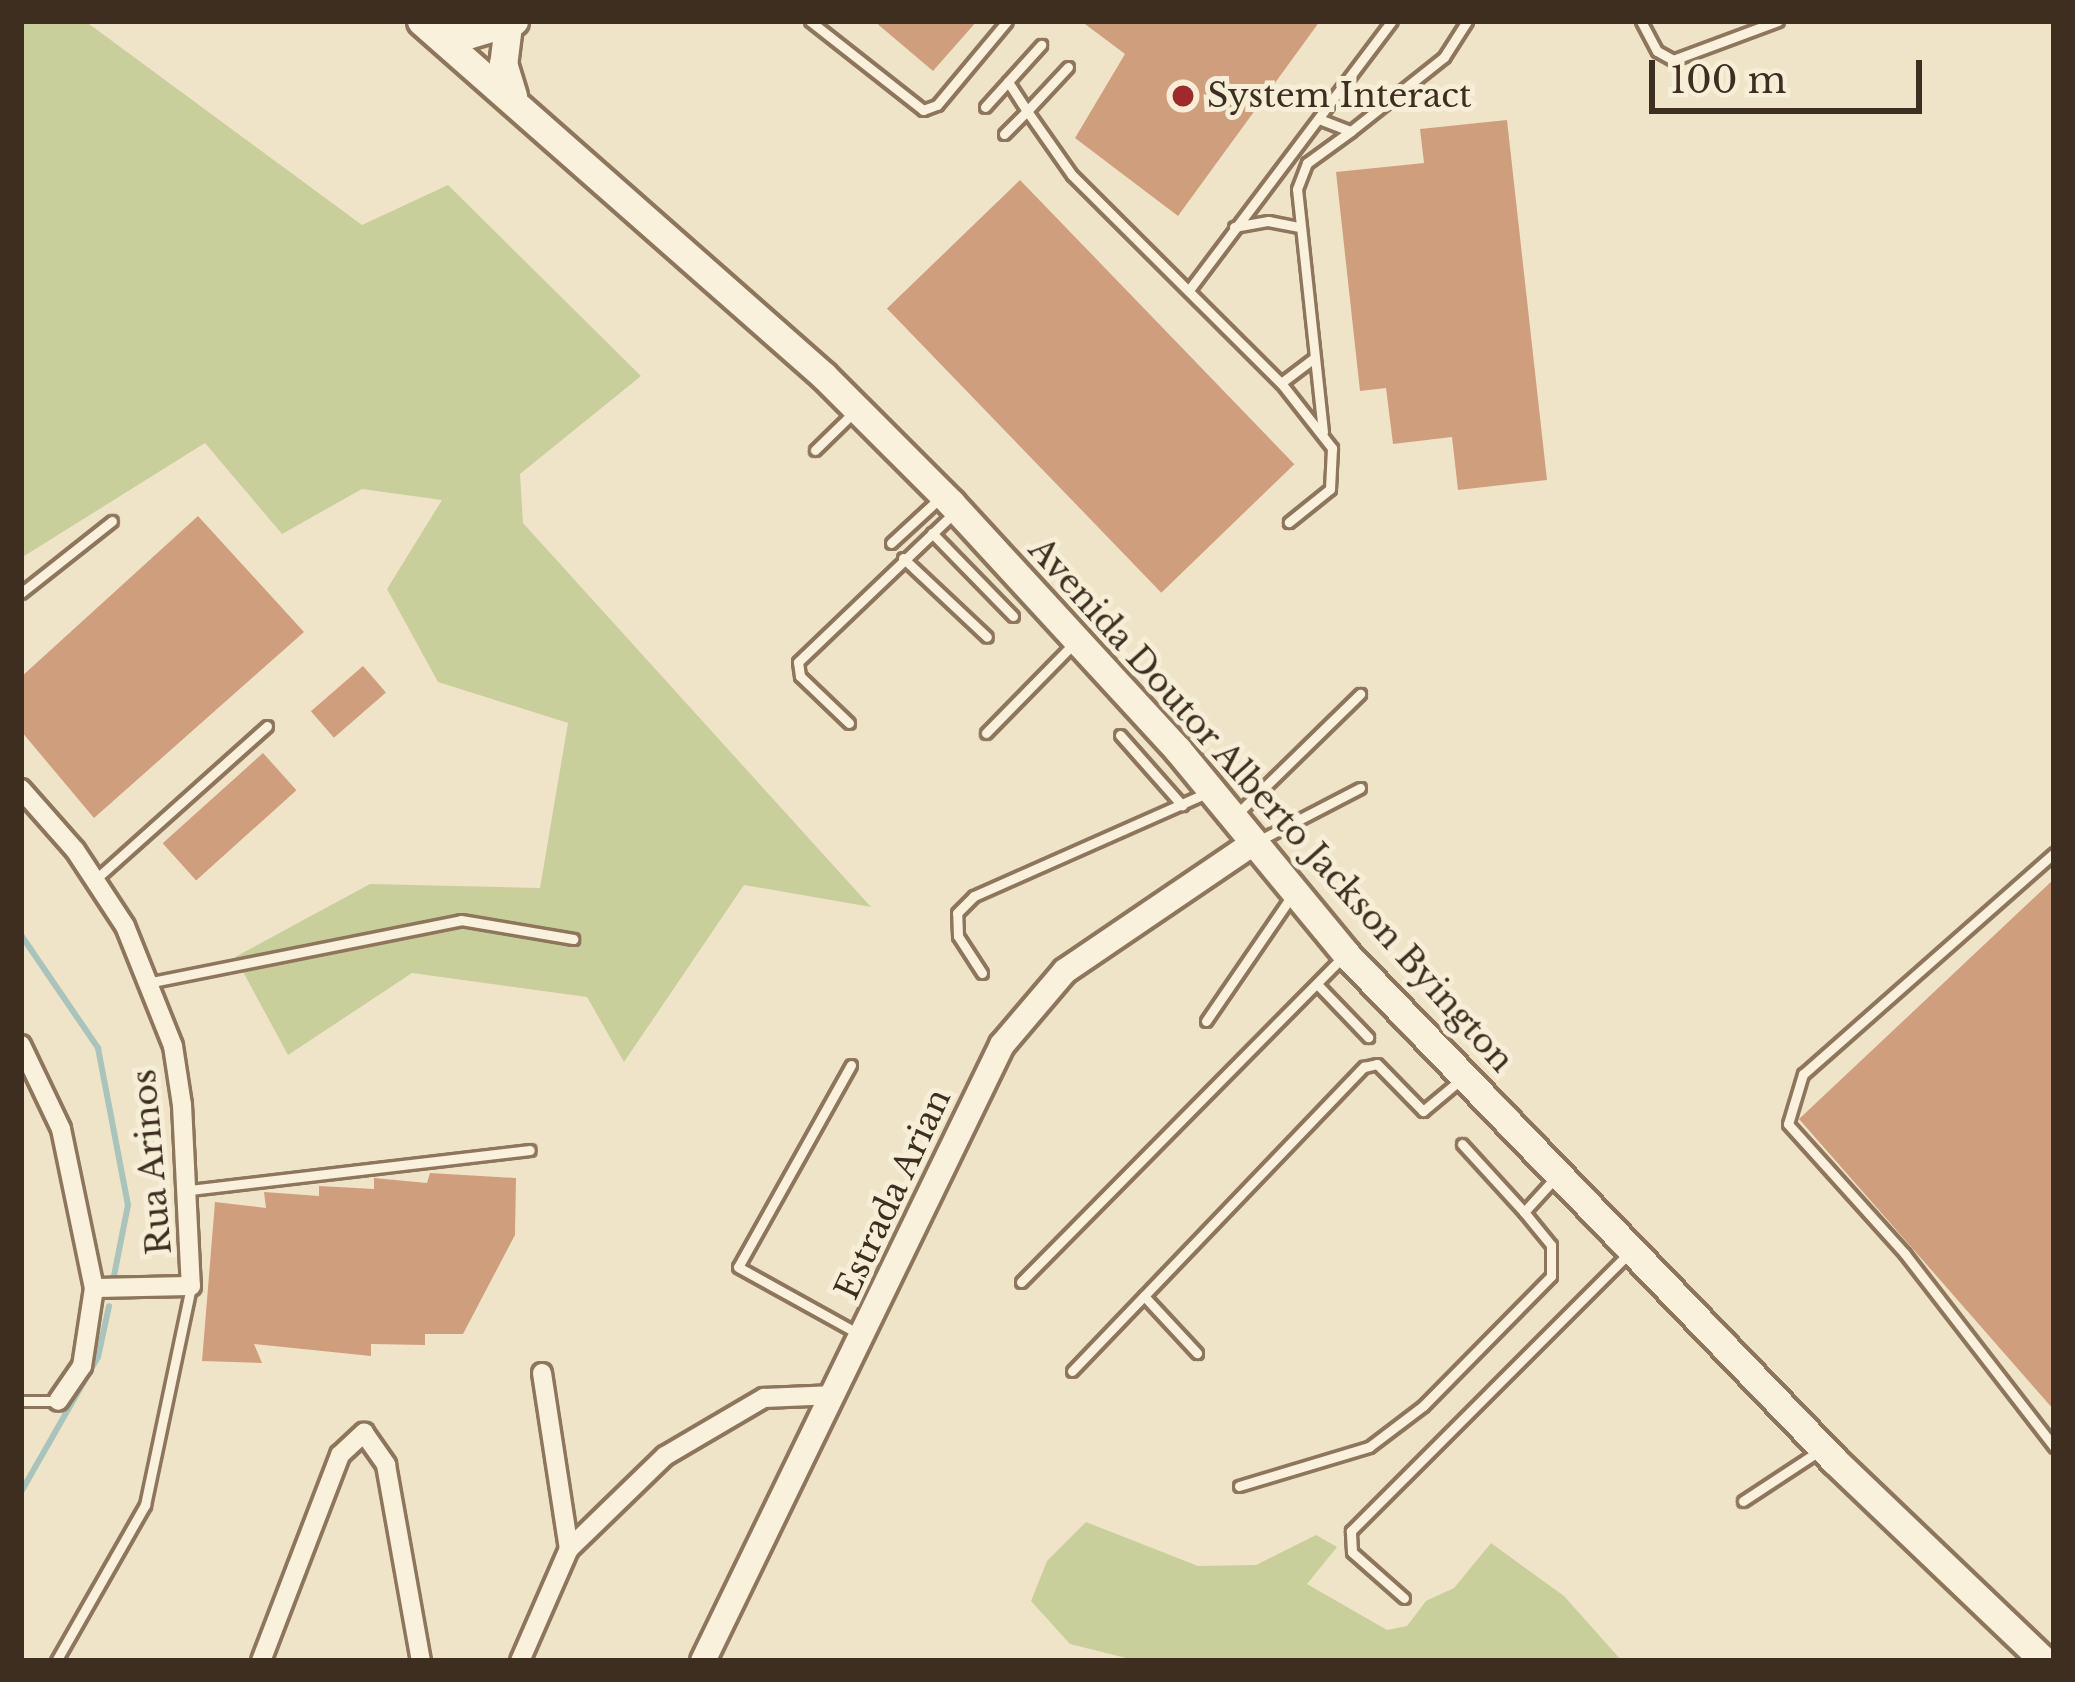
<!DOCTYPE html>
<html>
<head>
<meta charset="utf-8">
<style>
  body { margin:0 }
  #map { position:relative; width:2075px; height:1682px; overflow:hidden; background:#f0e4c8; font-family:"Libre Baskerville",serif }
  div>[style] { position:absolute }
  .green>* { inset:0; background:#c9cf9b }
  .stream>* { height:6px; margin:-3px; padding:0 3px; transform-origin:3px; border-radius:3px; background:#a9c4bc }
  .building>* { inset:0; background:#cf9f7d; transform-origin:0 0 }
  .roads { filter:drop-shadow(3px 0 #8d765c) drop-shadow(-3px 0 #8d765c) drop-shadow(0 3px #8d765c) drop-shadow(0 -3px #8d765c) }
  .service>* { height:9px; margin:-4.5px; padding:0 4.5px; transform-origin:4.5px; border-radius:4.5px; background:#faf1dc }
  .minor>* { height:18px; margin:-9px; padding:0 9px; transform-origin:9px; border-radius:9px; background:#faf1dc }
  .tertiary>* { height:24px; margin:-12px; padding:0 12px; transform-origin:12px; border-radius:12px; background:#faf1dc }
  .secondary>* { height:27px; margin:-13.5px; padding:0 13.5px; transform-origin:13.5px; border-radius:13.5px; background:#faf1dc }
  .dots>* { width:33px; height:33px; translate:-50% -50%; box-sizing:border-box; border:6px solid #f7eed8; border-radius:50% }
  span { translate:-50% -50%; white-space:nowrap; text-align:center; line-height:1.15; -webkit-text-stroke:10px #f7eed8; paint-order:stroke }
  .poi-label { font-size:33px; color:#3d2e20 }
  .left { translate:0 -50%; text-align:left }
  .street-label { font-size:33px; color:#3d2e20 }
  .frame { position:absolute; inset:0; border:24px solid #3d2e20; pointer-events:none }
  .scale { position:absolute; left:1649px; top:60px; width:273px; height:54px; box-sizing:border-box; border:6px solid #3d2e20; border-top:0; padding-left:15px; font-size:36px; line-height:42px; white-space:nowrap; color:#3d2e20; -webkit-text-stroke:9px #f7eed8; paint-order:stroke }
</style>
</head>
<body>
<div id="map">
  <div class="green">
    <div style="clip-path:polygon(21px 21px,85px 21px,362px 225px,448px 185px,641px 376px,520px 474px,523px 523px,871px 907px,744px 885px,624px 1062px,587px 997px,412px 973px,288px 1055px,235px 957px,370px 884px,540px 888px,568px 723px,438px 682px,387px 589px,442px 500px,362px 489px,282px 534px,205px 443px,21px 558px)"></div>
    <div style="clip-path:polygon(1086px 1522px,1198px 1566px,1256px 1565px,1316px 1535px,1337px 1547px,1307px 1584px,1387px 1630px,1407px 1626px,1426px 1601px,1454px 1588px,1491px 1543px,1564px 1596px,1622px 1661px,1138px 1661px,1070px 1644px,1031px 1601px,1047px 1561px)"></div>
  </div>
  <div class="stream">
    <div style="left:21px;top:935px;width:137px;rotate:55.7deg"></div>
    <div style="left:98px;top:1048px;width:160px;rotate:79.2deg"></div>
    <div style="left:128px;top:1205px;width:72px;rotate:101.2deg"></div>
    <div style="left:21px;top:1492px;width:155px;rotate:-60.3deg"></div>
    <div style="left:98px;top:1357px;width:52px;rotate:-77.8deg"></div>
  </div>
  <div class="building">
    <div style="clip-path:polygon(874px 21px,977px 21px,933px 71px)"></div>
    <div style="clip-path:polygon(1081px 21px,1320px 21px,1178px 216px,1075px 138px,1125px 54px)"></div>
    <div style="clip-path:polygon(1507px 120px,1547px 480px,1458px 490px,1452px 437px,1393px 444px,1386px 388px,1360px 391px,1336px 172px,1424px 163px,1420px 129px)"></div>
    <div style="left:1020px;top:180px;width:395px;height:185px;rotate:46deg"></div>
    <div style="clip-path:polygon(198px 516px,304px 632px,94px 818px,21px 731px,21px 677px)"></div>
    <div style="left:363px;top:666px;width:35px;height:69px;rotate:49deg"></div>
    <div style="left:263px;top:753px;width:50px;height:135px;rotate:48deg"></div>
    <div style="clip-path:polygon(2054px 879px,2054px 1410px,1799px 1119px)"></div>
    <div style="clip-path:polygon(430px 1173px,516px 1178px,515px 1235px,463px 1334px,425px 1334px,425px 1345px,371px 1344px,371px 1356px,254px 1344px,262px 1363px,202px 1361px,215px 1202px,266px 1208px,264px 1192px,319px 1196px,319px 1186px,374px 1189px,374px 1178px,427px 1183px)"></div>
  </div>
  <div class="roads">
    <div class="service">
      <div style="left:810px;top:21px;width:144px;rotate:38.2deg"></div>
      <div style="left:923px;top:110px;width:15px;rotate:-20deg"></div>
      <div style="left:937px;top:105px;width:109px;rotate:-50.2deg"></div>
      <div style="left:1641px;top:21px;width:34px;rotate:62deg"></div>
      <div style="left:1657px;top:51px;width:18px;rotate:29deg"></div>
      <div style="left:1673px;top:60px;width:112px;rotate:-20.4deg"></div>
      <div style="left:1068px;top:67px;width:60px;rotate:133deg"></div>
      <div style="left:1027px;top:111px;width:78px;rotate:54.9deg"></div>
      <div style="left:1072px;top:175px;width:295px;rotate:44.9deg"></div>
      <div style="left:1281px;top:383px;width:83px;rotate:51.9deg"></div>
      <div style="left:1332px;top:448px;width:41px;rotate:92.8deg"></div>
      <div style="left:1330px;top:489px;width:53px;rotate:141.2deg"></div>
      <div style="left:985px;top:107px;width:84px;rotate:-47.9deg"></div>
      <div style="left:1319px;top:119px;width:34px;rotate:21deg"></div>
      <div style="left:1351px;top:131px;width:119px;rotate:-38.5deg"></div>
      <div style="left:1444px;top:57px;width:43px;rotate:-57.4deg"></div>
      <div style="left:1004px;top:134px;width:33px;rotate:-45deg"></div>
      <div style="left:1027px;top:111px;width:35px;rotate:-123deg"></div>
      <div style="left:1234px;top:227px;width:35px;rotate:-10deg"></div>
      <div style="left:1268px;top:221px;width:32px;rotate:11deg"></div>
      <div style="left:1189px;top:290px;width:337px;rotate:-53deg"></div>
      <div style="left:1281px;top:383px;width:41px;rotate:-37.1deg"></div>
      <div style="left:1323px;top:432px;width:244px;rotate:-96.1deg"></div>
      <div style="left:1297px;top:189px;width:28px;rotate:-69deg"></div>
      <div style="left:1307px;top:163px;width:54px;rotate:-36deg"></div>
      <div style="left:815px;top:450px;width:54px;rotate:-44.3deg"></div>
      <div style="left:932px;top:533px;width:116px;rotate:45.7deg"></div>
      <div style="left:891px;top:543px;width:67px;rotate:-42.6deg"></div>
      <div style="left:903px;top:558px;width:115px;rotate:43.2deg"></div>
      <div style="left:21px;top:593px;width:116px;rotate:-38.4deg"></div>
      <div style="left:849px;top:723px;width:68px;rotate:-136.2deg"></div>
      <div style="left:800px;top:676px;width:14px;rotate:-98deg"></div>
      <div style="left:798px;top:662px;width:217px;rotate:-43.7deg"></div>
      <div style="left:986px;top:733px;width:127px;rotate:-45.6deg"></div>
      <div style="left:1120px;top:735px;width:94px;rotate:48.5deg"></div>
      <div style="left:1235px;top:816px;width:175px;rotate:-44.3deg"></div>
      <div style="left:1258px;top:841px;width:115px;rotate:-27.5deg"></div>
      <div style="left:2054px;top:853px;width:334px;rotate:138.6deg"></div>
      <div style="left:1803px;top:1074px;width:52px;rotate:106.7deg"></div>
      <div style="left:1788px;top:1124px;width:175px;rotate:48deg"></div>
      <div style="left:1905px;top:1254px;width:244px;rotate:52.3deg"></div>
      <div style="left:97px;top:878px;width:228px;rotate:-41.8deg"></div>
      <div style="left:982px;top:973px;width:44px;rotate:-123deg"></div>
      <div style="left:958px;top:936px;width:23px;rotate:-92deg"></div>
      <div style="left:957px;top:913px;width:24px;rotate:-45deg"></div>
      <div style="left:974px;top:896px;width:257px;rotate:-23.9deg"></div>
      <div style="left:152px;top:982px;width:315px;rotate:-11.3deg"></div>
      <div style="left:461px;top:920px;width:114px;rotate:9.6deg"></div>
      <div style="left:1317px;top:984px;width:74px;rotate:46.1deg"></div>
      <div style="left:1206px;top:1021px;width:150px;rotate:-55.6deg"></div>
      <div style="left:851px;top:1065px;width:231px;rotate:119.2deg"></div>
      <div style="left:738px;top:1267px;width:138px;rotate:29deg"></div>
      <div style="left:1462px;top:1144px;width:92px;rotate:47.6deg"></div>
      <div style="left:190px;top:1190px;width:342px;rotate:-6.7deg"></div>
      <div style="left:1021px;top:1282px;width:456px;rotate:-45.3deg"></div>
      <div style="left:1144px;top:1296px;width:78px;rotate:47.1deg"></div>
      <div style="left:1072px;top:1371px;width:422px;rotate:-46.2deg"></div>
      <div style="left:1364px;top:1067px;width:13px;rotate:-13deg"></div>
      <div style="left:1377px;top:1064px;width:66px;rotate:45.6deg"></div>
      <div style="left:1423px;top:1111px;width:47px;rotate:-39.8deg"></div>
      <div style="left:21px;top:1401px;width:37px"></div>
      <div style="left:1239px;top:1486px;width:136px;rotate:-16.7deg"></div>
      <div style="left:1369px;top:1447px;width:68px;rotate:-37.2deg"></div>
      <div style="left:1423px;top:1406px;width:182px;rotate:-45.4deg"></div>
      <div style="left:1551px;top:1276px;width:31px;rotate:-90deg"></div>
      <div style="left:1551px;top:1245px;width:43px;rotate:-129.3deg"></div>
      <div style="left:1524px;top:1212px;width:47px;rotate:-47.6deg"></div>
      <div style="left:1743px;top:1501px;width:91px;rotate:-33.3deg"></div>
      <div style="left:1404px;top:1598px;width:69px;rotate:-138.5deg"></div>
      <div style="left:1352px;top:1552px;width:21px;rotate:-93deg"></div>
      <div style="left:1351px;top:1531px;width:395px;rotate:-45deg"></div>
      <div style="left:56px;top:1661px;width:180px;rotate:-60.3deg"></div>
      <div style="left:145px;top:1505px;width:224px;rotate:-78.1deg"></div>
    </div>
    <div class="minor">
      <div style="left:21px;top:789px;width:81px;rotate:48.5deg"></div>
      <div style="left:75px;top:850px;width:91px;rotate:56.7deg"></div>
      <div style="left:125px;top:926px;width:129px;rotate:68.2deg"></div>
      <div style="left:173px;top:1046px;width:60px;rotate:81.3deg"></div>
      <div style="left:182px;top:1105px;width:181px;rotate:87.2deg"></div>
      <div style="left:191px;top:1286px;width:97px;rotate:178.8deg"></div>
      <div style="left:21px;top:1045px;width:93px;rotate:64.5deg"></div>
      <div style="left:61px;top:1129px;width:162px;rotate:78.3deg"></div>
      <div style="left:94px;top:1288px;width:79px;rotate:98.7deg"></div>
      <div style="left:82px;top:1366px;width:42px;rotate:124.4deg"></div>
      <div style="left:542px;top:1373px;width:178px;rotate:81.3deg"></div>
      <div style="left:261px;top:1661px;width:221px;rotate:-69deg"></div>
      <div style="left:340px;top:1455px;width:33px;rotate:-43deg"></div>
      <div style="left:364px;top:1433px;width:39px;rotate:55deg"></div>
      <div style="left:386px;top:1465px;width:199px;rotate:79.9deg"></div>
      <div style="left:520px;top:1661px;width:122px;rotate:-66.4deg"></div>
      <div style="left:569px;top:1549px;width:134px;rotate:-44.1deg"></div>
      <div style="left:665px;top:1456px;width:115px;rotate:-30.4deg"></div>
      <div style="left:764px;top:1398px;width:71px;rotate:-2.4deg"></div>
    </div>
    <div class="tertiary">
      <div style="left:703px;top:1661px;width:685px;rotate:-64.11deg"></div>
      <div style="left:1002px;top:1045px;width:97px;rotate:-49.6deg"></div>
      <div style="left:1065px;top:971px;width:226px;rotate:-34.2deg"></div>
    </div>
    <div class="secondary">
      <div style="left:421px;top:21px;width:537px;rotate:41.38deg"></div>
      <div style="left:824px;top:376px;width:180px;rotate:45deg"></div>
      <div style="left:951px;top:503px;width:335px;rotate:47.4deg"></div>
      <div style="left:1178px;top:750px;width:264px;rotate:50.5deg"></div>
      <div style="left:1346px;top:954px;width:704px;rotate:46.04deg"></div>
      <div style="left:1835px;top:1461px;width:289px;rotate:43.7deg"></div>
      <div style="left:508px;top:25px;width:38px;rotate:97deg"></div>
      <div style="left:503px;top:63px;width:34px;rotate:73deg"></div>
      <div style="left:437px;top:33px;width:30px;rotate:4deg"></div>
      <div style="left:467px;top:35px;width:49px;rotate:-16.6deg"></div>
    </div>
  </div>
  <div class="dots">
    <div style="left:1183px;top:96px;background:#9e2a2b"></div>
  </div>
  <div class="poi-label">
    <span class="left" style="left:1207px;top:96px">System Interact</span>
  </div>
  <div class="street-label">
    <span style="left:1271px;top:805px;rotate:48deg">Avenida Doutor Alberto Jackson Byington</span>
    <span style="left:152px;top:1162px;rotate:-95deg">Rua Arinos</span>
    <span style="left:893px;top:1194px;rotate:-65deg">Estrada Arian</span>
  </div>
  <div class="frame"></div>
  <div class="scale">100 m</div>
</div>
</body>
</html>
